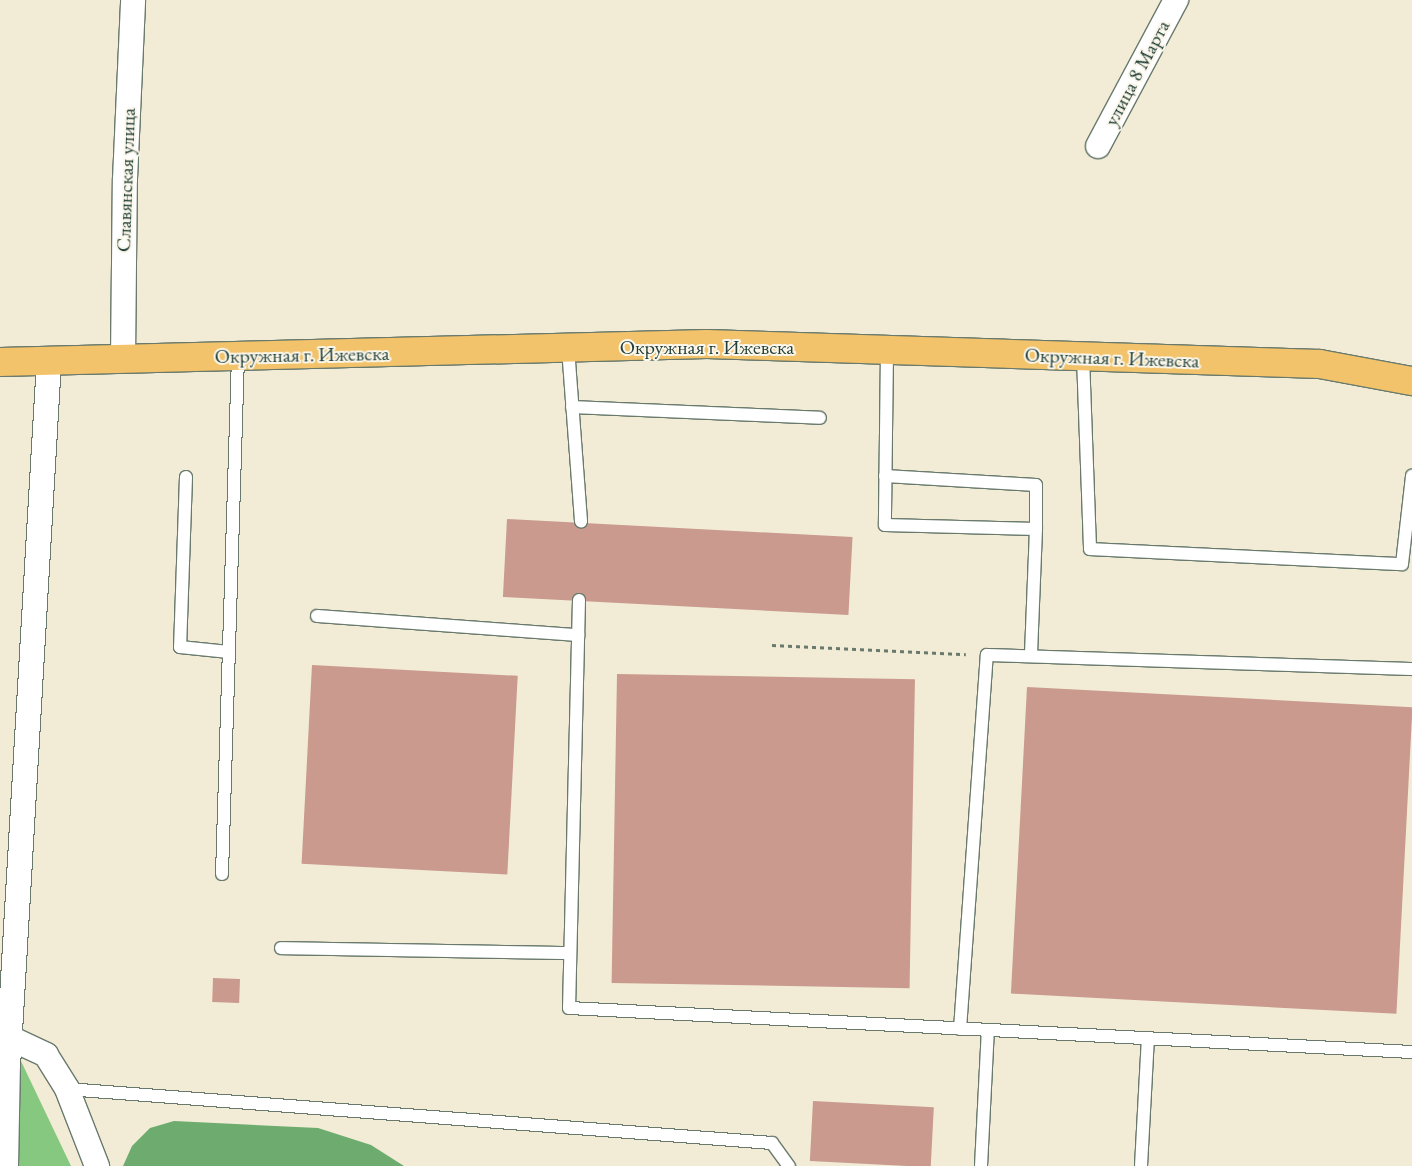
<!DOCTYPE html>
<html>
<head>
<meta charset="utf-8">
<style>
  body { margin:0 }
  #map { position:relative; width:1412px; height:1166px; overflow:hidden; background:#f2ecd6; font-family:"EB Garamond",serif }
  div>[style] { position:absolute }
  .green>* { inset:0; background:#87c880 }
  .forest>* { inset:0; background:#6dac6e }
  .building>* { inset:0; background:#ca9a8e; transform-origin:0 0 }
  .path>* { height:3px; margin-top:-1.5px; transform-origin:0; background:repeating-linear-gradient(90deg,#697a6d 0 4px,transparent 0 8px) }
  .roads { filter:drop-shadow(1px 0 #697a6d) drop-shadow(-1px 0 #697a6d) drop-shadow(0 1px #697a6d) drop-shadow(0 -1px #697a6d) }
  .lane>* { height:12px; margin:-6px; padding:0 6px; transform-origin:6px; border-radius:6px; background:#fff }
  .street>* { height:24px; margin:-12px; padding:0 12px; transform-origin:12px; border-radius:12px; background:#fff }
  .primary>* { height:28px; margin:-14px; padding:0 14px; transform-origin:14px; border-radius:14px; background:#f2c36a }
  span { translate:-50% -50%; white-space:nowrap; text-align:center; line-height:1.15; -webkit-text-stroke:4px #fbf7ec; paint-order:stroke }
  .street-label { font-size:20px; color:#1f3d34 }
</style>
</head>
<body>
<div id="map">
  <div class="green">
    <div style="clip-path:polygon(10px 1038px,71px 1166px,0 1166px)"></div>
  </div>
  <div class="forest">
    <div style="clip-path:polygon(174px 1121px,318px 1128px,371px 1145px,404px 1166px,123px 1166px,132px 1146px,150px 1128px)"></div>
  </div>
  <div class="building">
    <div style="left:507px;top:519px;width:346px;height:78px;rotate:3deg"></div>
    <div style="left:312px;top:665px;width:206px;height:199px;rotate:3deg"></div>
    <div style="left:617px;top:674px;width:298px;height:309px;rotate:1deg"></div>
    <div style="left:1027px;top:687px;width:386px;height:307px;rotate:3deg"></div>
    <div style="left:213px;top:978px;width:27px;height:24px;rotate:2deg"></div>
    <div style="left:813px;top:1101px;width:121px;height:60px;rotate:3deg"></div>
  </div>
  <div class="path">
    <div style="left:772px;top:645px;width:194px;rotate:2.7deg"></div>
  </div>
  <div class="roads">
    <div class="lane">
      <div style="left:568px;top:348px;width:174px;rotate:85.7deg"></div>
      <div style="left:887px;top:351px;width:174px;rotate:90.7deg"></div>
      <div style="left:885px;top:525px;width:151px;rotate:1.5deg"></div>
      <div style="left:1036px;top:529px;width:127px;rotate:92.3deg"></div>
      <div style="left:1083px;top:357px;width:192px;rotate:87.9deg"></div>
      <div style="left:1090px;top:549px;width:312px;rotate:2.8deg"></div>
      <div style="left:1402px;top:564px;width:89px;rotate:-83.5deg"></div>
      <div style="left:572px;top:407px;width:248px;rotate:2.5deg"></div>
      <div style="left:885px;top:476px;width:151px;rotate:3.4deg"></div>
      <div style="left:1036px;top:485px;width:44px;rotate:90deg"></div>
      <div style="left:186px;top:477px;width:170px;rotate:92deg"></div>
      <div style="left:180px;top:647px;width:49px;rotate:5.8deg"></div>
      <div style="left:579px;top:600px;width:408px;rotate:91.4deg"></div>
      <div style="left:569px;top:1008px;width:844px;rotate:2.99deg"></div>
      <div style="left:317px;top:616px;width:262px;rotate:4.2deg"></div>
      <div style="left:222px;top:874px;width:518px;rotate:-88.23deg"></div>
      <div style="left:281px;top:948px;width:289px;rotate:1deg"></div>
      <div style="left:960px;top:1029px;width:375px;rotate:-85.9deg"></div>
      <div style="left:987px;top:655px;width:425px;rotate:1.9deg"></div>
      <div style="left:67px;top:1089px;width:707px;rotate:4.38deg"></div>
      <div style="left:772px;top:1143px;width:29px;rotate:54deg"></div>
      <div style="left:981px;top:1166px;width:136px;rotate:-87.1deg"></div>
      <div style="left:1141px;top:1166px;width:128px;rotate:-86.9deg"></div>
    </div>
    <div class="street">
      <div style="left:1098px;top:146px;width:166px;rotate:-61.9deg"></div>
      <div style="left:123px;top:359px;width:180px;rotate:-89.4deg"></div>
      <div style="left:125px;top:179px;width:179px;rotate:-87.4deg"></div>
      <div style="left:10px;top:1038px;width:40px;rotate:25deg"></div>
      <div style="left:46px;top:1055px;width:40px;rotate:58deg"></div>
      <div style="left:67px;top:1089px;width:83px;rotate:68.7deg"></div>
      <div style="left:6px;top:1166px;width:100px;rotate:-88.9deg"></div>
      <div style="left:8px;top:1066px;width:706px;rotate:-86.67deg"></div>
    </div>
    <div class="primary">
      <div style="left:0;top:362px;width:707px;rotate:-1.46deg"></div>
      <div style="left:707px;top:344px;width:613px;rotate:1.87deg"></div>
      <div style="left:1320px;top:364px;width:94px;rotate:10.5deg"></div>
    </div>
  </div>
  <div class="street-label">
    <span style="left:1137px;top:73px;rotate:-62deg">улица 8 Марта</span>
    <span style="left:126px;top:180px;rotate:-88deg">Славянская улица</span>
    <span style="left:707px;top:347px">Окружная г. Ижевска</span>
    <span style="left:302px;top:355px;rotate:-1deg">Окружная г. Ижевска</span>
    <span style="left:1112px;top:358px;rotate:2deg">Окружная г. Ижевска</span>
  </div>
</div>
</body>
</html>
